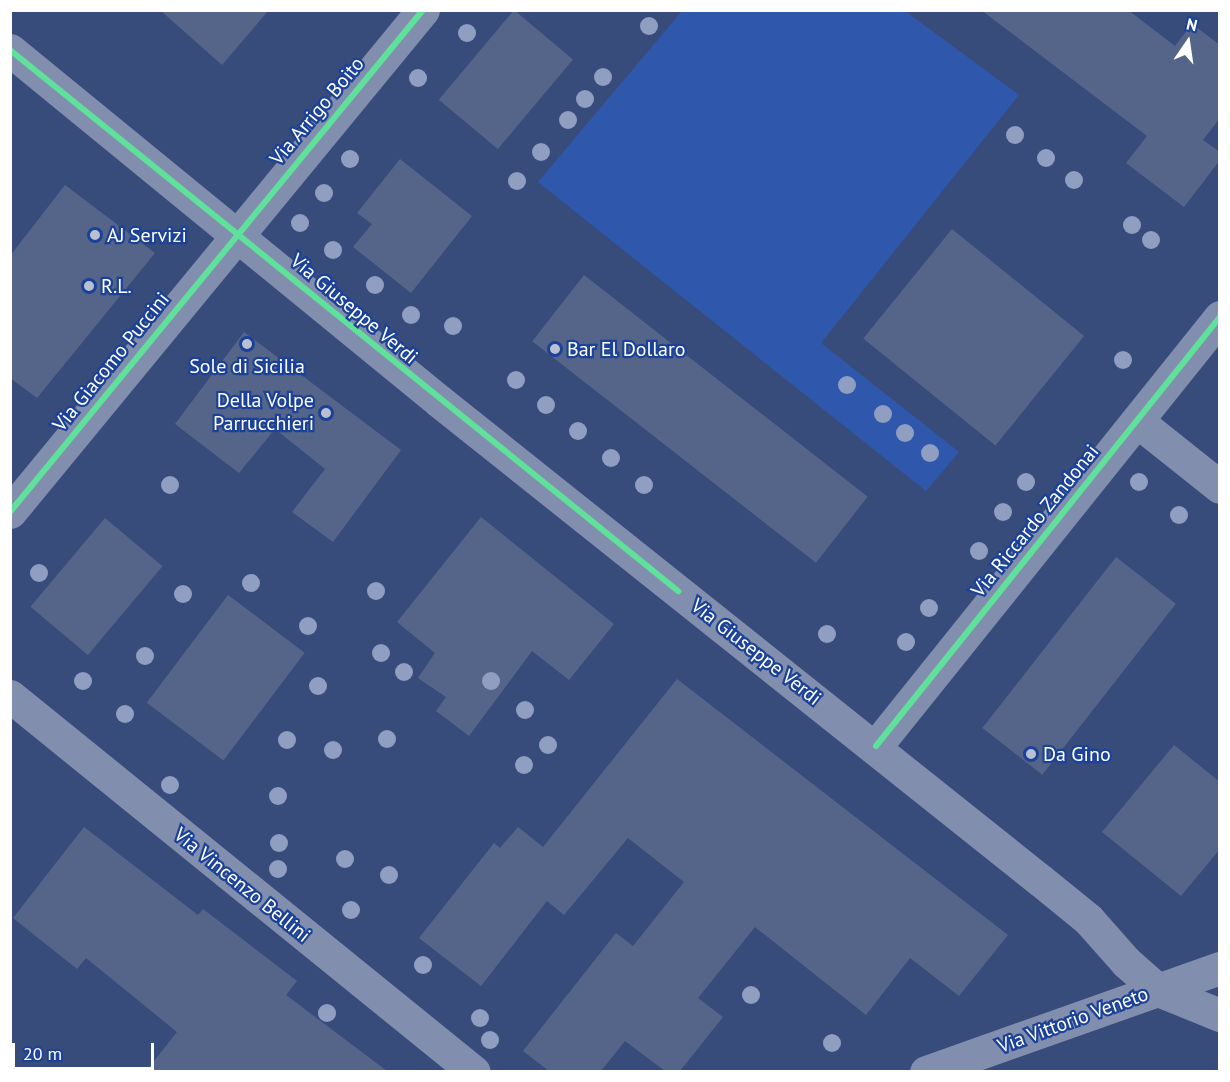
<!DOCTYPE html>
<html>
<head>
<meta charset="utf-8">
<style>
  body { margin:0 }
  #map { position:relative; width:1230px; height:1082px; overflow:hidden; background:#384c7b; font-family:"PT Sans",sans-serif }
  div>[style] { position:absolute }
  .green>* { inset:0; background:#2f58ad }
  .building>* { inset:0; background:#55658a; transform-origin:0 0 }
  .street>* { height:33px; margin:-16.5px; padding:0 16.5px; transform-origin:16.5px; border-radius:16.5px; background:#818ead }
  .cycleway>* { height:6px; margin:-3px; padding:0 3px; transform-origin:3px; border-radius:3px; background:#60e19b }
  .trees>* { width:18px; height:18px; margin:-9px; border-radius:50%; background:#8f9ec1 }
  .dots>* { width:16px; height:16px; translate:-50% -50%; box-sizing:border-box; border:3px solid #1b4198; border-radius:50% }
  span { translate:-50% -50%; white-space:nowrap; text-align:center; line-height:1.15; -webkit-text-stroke:4.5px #1b4198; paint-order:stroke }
  .street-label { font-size:20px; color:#fff }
  .poi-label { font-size:20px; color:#fff }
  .left { translate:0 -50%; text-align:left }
  .right { translate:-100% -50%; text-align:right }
  .frame { position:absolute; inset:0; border:12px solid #fff; pointer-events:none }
  .north { position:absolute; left:1158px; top:12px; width:60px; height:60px; -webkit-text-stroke:4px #1b4198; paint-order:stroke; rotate:13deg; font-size:16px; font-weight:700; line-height:24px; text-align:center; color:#fff }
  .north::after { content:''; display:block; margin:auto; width:21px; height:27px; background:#fff; clip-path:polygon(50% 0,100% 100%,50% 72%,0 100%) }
  .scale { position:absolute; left:12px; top:1043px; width:142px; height:27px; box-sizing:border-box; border:3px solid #fff; border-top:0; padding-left:8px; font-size:18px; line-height:21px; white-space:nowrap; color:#fff; -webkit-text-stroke:4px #1b4198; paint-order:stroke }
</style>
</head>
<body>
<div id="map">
  <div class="green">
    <div style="clip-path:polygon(682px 11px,905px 11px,1019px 95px,821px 343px,959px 452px,926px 491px,538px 182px)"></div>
  </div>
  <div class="building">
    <div style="clip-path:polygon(160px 10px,269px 10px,222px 65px)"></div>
    <div style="left:514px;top:10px;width:77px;height:117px;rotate:40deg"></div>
    <div style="clip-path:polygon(981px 10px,1128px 10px,1175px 46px,1192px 24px,1220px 45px,1220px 118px,1203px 140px,1220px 152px,1220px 160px,1184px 207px,1126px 163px,1147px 136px)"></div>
    <div style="clip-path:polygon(400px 159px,472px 216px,411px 293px,353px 247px,372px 224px,357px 213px)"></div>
    <div style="clip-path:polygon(65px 185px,155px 253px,37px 398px,10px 378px,10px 256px)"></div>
    <div style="left:952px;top:229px;width:170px;height:141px;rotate:39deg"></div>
    <div style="left:584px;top:275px;width:360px;height:84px;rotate:38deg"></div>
    <div style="clip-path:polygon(244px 332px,401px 450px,333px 542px,292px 512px,325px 469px,275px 429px,239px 473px,175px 424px)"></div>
    <div style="clip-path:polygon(481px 517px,614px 624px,569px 680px,532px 651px,469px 736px,436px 711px,446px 697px,418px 678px,435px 653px,397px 622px)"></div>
    <div style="left:105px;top:518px;width:75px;height:116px;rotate:40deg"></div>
    <div style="left:1116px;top:557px;width:76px;height:217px;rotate:38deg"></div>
    <div style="left:228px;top:595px;width:96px;height:135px;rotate:37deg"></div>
    <div style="clip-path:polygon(677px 679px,1008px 935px,959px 996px,910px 958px,866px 1015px,755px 927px,698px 998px,723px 1017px,680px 1071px,665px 1071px,625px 1041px,601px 1071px,549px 1071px,523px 1051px,616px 933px,633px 946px,684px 882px,628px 838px,564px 915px,547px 901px,481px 986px,419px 938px,494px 843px,500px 848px,518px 827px,543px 847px)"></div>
    <div style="clip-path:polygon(1174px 745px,1220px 782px,1220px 849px,1181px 896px,1102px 832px)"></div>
    <div style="clip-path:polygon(84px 827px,198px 915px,203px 909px,297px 981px,286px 995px,387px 1071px,146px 1071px,177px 1032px,86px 958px,77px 969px,13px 918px)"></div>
  </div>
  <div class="street">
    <div style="left:10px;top:50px;width:554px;rotate:39.29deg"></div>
    <div style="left:439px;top:401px;width:769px;rotate:38.56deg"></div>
    <div style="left:1040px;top:880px;width:62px;rotate:39.1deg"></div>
    <div style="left:1088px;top:919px;width:57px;rotate:48.5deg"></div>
    <div style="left:1126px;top:962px;width:43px;rotate:41.2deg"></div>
    <div style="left:1158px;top:990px;width:67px;rotate:22deg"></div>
    <div style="left:1137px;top:421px;width:106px;rotate:38.5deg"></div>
    <div style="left:10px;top:512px;width:650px;rotate:-50.56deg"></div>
    <div style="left:10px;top:696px;width:597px;rotate:39.02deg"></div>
    <div style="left:876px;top:746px;width:550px;rotate:-51.28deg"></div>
    <div style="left:926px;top:1072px;width:312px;rotate:-19.5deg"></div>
  </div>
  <div class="cycleway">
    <div style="left:10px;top:50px;width:860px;rotate:39deg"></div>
    <div style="left:10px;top:512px;width:650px;rotate:-50.56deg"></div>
    <div style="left:876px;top:746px;width:550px;rotate:-51.28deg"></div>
  </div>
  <div class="trees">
    <div style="left:649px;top:26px"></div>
    <div style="left:467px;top:33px"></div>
    <div style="left:603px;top:77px"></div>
    <div style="left:418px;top:78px"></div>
    <div style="left:585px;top:99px"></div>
    <div style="left:568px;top:120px"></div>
    <div style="left:1015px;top:135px"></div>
    <div style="left:541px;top:152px"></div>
    <div style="left:1046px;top:158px"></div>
    <div style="left:350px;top:159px"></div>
    <div style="left:1074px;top:180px"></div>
    <div style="left:517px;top:181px"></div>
    <div style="left:324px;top:193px"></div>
    <div style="left:300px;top:223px"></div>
    <div style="left:1132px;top:225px"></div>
    <div style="left:1151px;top:240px"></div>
    <div style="left:333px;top:250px"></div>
    <div style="left:375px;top:285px"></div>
    <div style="left:411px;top:315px"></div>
    <div style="left:453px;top:326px"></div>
    <div style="left:1123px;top:360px"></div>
    <div style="left:516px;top:380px"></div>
    <div style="left:847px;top:385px"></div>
    <div style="left:546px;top:405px"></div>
    <div style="left:883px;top:414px"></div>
    <div style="left:578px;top:431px"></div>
    <div style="left:905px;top:433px"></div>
    <div style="left:930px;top:453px"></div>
    <div style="left:611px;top:458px"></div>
    <div style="left:1026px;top:482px"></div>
    <div style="left:1139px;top:482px"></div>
    <div style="left:170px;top:485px"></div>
    <div style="left:644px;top:485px"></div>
    <div style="left:1003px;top:512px"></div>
    <div style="left:1179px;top:515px"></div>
    <div style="left:979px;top:551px"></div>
    <div style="left:39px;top:573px"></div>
    <div style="left:251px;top:583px"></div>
    <div style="left:376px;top:591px"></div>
    <div style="left:183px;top:594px"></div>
    <div style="left:929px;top:608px"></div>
    <div style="left:308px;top:626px"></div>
    <div style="left:827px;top:634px"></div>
    <div style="left:906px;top:642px"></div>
    <div style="left:381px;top:653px"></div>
    <div style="left:145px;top:656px"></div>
    <div style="left:404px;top:672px"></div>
    <div style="left:83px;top:681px"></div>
    <div style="left:491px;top:681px"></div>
    <div style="left:318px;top:686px"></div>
    <div style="left:525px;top:710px"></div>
    <div style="left:125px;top:714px"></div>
    <div style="left:387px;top:739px"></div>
    <div style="left:287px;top:740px"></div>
    <div style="left:548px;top:745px"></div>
    <div style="left:333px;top:750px"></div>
    <div style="left:524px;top:765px"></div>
    <div style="left:170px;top:785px"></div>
    <div style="left:278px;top:796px"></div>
    <div style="left:279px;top:843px"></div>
    <div style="left:345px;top:859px"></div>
    <div style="left:278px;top:869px"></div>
    <div style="left:389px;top:875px"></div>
    <div style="left:351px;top:910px"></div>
    <div style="left:423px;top:965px"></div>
    <div style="left:751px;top:995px"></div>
    <div style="left:327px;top:1013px"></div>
    <div style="left:480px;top:1018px"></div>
    <div style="left:490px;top:1040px"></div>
    <div style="left:832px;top:1043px"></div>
  </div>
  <div class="dots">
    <div style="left:95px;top:235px;background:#b9c0d1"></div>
    <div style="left:89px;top:286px;background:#b9c0d1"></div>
    <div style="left:247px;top:344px;background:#b9c0d1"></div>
    <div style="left:555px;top:349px;background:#b9c0d1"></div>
    <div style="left:326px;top:413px;background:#b9c0d1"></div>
    <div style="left:1031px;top:754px;background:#b9c0d1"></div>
  </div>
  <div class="street-label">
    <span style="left:317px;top:111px;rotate:-50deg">Via Arrigo Boito</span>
    <span style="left:354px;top:309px;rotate:40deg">Via Giuseppe Verdi</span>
    <span style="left:111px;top:362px;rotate:-51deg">Via Giacomo Puccini</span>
    <span style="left:1035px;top:521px;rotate:-51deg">Via Riccardo Zandonai</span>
    <span style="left:756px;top:652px;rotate:38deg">Via Giuseppe Verdi</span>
    <span style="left:242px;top:885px;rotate:39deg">Via Vincenzo Bellini</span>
    <span style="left:1073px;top:1020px;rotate:-20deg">Via Vittorio Veneto</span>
  </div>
  <div class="poi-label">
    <span class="left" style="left:107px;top:235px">AJ Servizi</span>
    <span class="left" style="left:101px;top:286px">R.L.</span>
    <span class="left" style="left:567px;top:349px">Bar El Dollaro</span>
    <span style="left:247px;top:366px">Sole di Sicilia</span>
    <span class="right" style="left:314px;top:412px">Della Volpe<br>Parrucchieri</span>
    <span class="left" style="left:1043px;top:754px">Da Gino</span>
  </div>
  <div class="frame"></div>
  <div class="north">N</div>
  <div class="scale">20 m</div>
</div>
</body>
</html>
